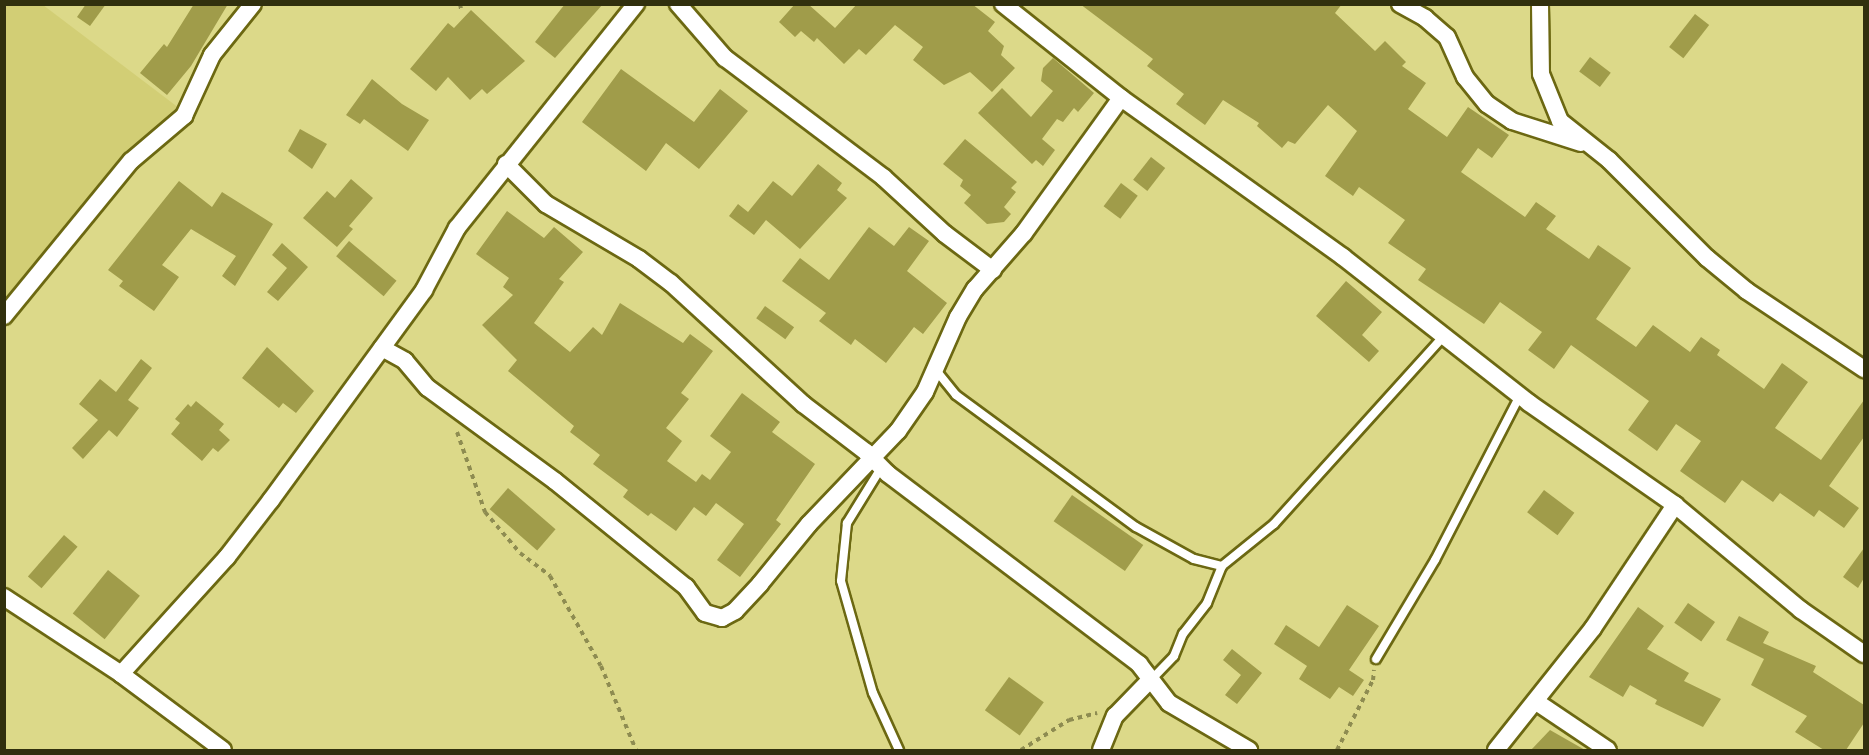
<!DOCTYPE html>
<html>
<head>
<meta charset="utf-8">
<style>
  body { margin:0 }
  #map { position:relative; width:1869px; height:755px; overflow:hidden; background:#dcd989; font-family:"Zilla Slab",serif }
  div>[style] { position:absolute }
  .built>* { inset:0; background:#d2ce75 }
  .building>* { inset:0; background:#a09c4a; transform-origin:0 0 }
  .path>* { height:4px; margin-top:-2px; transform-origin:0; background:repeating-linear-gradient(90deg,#8e8c51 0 4.5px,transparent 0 9px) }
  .roads { filter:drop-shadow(2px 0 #6c6812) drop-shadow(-2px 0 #6c6812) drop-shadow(0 2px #6c6812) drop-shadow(0 -2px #6c6812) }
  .service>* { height:8px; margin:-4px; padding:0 4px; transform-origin:4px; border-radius:4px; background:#fff }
  .minor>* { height:16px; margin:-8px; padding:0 8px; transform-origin:8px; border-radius:8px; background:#fff }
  span { translate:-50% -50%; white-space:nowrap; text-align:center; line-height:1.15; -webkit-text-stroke:4.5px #dcd989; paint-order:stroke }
  .frame { position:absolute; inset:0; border:6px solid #31300e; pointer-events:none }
</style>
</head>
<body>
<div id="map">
  <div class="built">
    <div style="clip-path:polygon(5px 5px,43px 5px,179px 108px,5px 302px)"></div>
  </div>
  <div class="building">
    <div style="clip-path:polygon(86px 4px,106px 4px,90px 26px,77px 17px)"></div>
    <div style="clip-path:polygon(194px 4px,228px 4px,191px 66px,167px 95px,140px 73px,164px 44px,167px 47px)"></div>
    <div style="clip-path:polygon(565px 4px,603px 4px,555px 58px,535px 42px)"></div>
    <div style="clip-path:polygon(795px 4px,808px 4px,835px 28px,857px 4px,972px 4px,995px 22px,988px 31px,1004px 46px,1001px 55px,1015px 68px,992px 92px,970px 72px,944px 85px,913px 60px,923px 47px,895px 25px,866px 55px,859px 49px,844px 64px,817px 38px,814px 42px,801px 31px,795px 37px,779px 22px)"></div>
    <div style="clip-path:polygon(1080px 4px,1342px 4px,1335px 13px,1375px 51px,1385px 41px,1406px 62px,1402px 66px,1426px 83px,1408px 109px,1447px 137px,1468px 107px,1509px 135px,1492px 158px,1478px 148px,1461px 172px,1525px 217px,1536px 202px,1556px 216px,1546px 229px,1589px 259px,1598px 245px,1631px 268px,1596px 319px,1636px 347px,1653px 325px,1690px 352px,1701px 337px,1720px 350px,1717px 355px,1764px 389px,1782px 363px,1808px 382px,1775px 428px,1821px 460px,1864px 400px,1864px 437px,1829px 486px,1859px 508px,1844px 528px,1819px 510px,1814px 517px,1780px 493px,1773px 502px,1742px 480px,1725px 503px,1680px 471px,1701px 441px,1676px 424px,1657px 451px,1628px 430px,1649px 401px,1617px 378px,1571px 345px,1554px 369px,1528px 350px,1542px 332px,1500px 302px,1484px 324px,1418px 280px,1426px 269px,1388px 243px,1405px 220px,1359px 187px,1353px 196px,1325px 176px,1357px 131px,1328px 105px,1295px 144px,1288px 141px,1282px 148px,1257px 126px,1259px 123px,1223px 100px,1205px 125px,1176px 104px,1184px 94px,1147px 66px,1153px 59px)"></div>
    <div style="clip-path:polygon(471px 10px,525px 61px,487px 94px,482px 89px,470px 100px,448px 77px,436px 91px,410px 69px,448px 23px,454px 28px)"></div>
    <div style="left:1695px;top:14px;width:18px;height:42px;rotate:38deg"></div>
    <div style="left:1590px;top:57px;width:26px;height:18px;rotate:37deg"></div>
    <div style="clip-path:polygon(1053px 58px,1094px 93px,1078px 112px,1074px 108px,1063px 122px,1057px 119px,1042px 139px,1055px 150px,1043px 166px,1036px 160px,1032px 164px,978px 113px,1002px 88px,1031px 117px,1053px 91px,1041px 81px,1043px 68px)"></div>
    <div style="clip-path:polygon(621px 69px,694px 122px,720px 89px,748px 111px,699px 169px,666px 143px,646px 171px,582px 122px)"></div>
    <div style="clip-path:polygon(372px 79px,402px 104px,429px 120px,408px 151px,364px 119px,360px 124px,346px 115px)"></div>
    <div style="clip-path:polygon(300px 129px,327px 144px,312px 169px,288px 151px)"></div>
    <div style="clip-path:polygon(965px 139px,1017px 182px,1011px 188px,1016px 192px,1004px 207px,1011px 214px,1004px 222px,987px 224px,964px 203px,971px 195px,960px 186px,963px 180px,943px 164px)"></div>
    <div style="left:1151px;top:157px;width:18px;height:29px;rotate:38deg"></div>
    <div style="clip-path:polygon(818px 164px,842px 183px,837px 190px,847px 198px,800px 249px,766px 220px,754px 235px,729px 216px,738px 204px,748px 212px,773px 181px,792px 196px)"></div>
    <div style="clip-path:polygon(351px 179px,373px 198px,349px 226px,353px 229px,337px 247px,303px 218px,327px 191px,335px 198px)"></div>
    <div style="clip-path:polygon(179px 181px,212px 207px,222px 192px,273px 224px,235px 286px,222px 276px,236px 256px,191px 229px,162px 265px,179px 277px,154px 311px,119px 286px,123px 281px,108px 270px)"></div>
    <div style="left:1121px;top:183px;width:21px;height:29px;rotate:37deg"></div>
    <div style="clip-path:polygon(507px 211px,544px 238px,554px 227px,583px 252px,559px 279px,564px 282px,534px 323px,570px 352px,593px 327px,602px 335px,620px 303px,683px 343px,690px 334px,713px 351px,681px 393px,689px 399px,666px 428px,682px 441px,667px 461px,696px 482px,702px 474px,710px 480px,731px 452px,710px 436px,742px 393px,780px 422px,772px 432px,815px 464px,776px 520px,781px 524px,740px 577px,717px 560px,744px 524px,716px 503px,706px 516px,694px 507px,676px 531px,651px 513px,648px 516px,623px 497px,628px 490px,593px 464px,600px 455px,570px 432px,574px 426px,508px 371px,517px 360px,482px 325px,513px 295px,503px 287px,509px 278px,476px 254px)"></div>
    <div style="clip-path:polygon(869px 227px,894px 246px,909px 227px,929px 241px,907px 271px,947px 303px,923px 334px,914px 327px,886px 363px,855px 339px,851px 345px,819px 321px,826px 313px,782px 281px,800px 258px,829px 280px)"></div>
    <div style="left:349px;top:241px;width:62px;height:20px;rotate:40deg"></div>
    <div style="clip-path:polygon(282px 243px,308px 267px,278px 301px,267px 292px,287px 268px,272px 255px)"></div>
    <div style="clip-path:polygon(1346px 281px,1382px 312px,1362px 335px,1379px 351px,1369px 362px,1316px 316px)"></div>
    <div style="left:765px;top:306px;width:36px;height:15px;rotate:36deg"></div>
    <div style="clip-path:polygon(267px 347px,314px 391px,296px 413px,283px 403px,279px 408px,242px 378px)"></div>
    <div style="clip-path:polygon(141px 359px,152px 368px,128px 400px,139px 408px,117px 437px,109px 430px,83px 459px,72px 448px,98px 420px,79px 404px,100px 379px,116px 392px)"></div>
    <div style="clip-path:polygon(196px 401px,224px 424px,219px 430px,230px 440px,218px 452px,213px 448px,202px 461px,171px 434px,180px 423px,175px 419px,188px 404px,191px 407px)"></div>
    <div style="left:508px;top:488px;width:63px;height:28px;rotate:41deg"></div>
    <div style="left:1544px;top:490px;width:38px;height:28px;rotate:37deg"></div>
    <div style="left:1072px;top:495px;width:87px;height:32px;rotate:35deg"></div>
    <div style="left:64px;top:535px;width:18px;height:55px;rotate:41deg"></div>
    <div style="clip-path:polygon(1864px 548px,1864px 578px,1858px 588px,1843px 577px)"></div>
    <div style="left:108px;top:570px;width:41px;height:56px;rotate:39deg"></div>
    <div style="left:1688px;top:603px;width:33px;height:24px;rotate:35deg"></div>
    <div style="clip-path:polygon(1347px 605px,1379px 626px,1349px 670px,1364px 680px,1353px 696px,1339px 687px,1330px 699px,1299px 679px,1307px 666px,1274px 644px,1286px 625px,1319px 647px)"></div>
    <div style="clip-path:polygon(1638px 607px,1664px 626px,1647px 649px,1689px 673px,1684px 681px,1721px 699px,1703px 727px,1655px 704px,1657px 700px,1630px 685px,1623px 697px,1589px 677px)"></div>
    <div style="clip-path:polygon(1739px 616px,1769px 632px,1763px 643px,1816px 666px,1813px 672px,1864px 705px,1864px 723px,1846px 750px,1824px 750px,1795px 732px,1807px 716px,1751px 685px,1764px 659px,1726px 640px)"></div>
    <div style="clip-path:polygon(1232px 649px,1262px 673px,1237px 704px,1225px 695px,1241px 675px,1223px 660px)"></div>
    <div style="left:1009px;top:677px;width:43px;height:41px;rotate:36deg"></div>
    <div style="clip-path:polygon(1550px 730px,1585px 750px,1531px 750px)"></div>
  </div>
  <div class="path">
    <div style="left:460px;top:4px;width:5px;rotate:79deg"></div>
    <div style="left:457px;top:432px;width:85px;rotate:70.7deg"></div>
    <div style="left:485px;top:512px;width:54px;rotate:49.5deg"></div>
    <div style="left:520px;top:553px;width:38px;rotate:37deg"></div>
    <div style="left:550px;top:576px;width:103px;rotate:60.5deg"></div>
    <div style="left:601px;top:666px;width:91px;rotate:67.4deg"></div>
    <div style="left:1021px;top:750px;width:57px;rotate:-32deg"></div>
    <div style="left:1069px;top:720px;width:29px;rotate:-14deg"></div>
    <div style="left:1337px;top:750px;width:79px;rotate:-62.8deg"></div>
    <div style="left:1373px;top:680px;width:10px;rotate:-84deg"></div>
  </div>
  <div class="roads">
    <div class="service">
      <div style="left:935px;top:369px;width:33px;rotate:51deg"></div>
      <div style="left:956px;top:395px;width:223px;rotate:36.3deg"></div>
      <div style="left:1136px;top:527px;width:66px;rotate:28.9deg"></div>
      <div style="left:1194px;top:559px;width:29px;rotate:14deg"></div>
      <div style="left:881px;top:468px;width:65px;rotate:121.7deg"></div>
      <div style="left:847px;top:523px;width:58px;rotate:95.9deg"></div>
      <div style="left:841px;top:581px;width:116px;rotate:74.1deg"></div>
      <div style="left:873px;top:693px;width:63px;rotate:65.5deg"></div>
      <div style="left:1376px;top:659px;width:115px;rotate:-59.2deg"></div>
      <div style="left:1435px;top:560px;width:186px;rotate:-62.7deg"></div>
      <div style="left:1151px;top:680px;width:33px;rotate:-46deg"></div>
      <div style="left:1174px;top:656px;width:24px;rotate:-68deg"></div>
      <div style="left:1183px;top:634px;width:39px;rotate:-52deg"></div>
      <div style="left:1207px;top:603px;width:40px;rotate:-68deg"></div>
      <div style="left:1222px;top:566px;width:67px;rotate:-38.9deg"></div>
      <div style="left:1274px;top:524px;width:253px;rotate:-47.9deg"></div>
    </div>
    <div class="minor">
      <div style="left:678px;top:4px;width:72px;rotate:49deg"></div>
      <div style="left:725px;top:58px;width:198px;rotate:37deg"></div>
      <div style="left:883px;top:177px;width:84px;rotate:42.6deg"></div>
      <div style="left:945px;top:234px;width:60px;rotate:36.9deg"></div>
      <div style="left:1003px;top:4px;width:151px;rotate:38.5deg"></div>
      <div style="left:1121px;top:98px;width:273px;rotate:35.6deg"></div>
      <div style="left:1343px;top:257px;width:236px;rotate:38.1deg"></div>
      <div style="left:1529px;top:403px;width:178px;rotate:34.9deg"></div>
      <div style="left:1675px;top:505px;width:164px;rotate:39.8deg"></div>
      <div style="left:1801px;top:610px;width:77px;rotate:34.9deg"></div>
      <div style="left:1400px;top:4px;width:29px;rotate:29deg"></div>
      <div style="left:1425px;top:18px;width:29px;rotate:41deg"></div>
      <div style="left:1447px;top:37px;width:44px;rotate:65.8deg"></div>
      <div style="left:1465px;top:77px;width:35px;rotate:51deg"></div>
      <div style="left:1487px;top:104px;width:30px;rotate:34deg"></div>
      <div style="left:1512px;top:121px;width:72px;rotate:17.7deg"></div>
      <div style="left:1540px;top:4px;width:70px;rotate:89.2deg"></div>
      <div style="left:1541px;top:74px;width:51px;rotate:68deg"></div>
      <div style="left:1560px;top:121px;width:63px;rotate:38.5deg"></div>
      <div style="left:1609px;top:160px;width:139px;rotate:45deg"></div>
      <div style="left:1707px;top:258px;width:52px;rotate:39.5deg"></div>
      <div style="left:1747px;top:291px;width:141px;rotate:33.7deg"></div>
      <div style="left:506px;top:164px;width:57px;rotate:45deg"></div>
      <div style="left:546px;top:204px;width:108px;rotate:30.6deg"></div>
      <div style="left:639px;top:259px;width:40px;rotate:37deg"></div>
      <div style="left:671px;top:283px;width:179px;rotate:42.5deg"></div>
      <div style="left:803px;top:404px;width:79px;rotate:37.3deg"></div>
      <div style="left:866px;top:452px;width:31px;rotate:45deg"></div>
      <div style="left:888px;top:474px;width:315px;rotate:37.1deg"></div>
      <div style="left:1139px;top:664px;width:49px;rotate:52.4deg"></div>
      <div style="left:1169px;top:703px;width:93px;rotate:30.4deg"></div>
      <div style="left:4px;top:316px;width:200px;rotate:-50.7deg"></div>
      <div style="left:131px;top:161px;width:70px;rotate:-40.3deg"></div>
      <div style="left:184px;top:116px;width:67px;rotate:-65.3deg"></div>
      <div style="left:212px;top:55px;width:65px;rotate:-51.2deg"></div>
      <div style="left:382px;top:348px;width:26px;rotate:29deg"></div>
      <div style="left:405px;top:361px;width:35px;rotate:50deg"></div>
      <div style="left:428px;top:388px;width:157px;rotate:36.2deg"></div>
      <div style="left:555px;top:481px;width:169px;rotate:39deg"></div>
      <div style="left:686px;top:587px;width:32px;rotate:54deg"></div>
      <div style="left:705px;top:613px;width:18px;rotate:16deg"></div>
      <div style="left:722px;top:618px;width:15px;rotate:-28deg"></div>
      <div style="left:735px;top:611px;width:37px;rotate:-47deg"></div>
      <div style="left:760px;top:584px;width:77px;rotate:-50.8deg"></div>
      <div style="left:809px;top:524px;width:129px;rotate:-46.3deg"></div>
      <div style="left:898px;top:431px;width:47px;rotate:-55.3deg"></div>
      <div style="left:925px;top:392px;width:82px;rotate:-66.3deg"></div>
      <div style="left:958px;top:317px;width:33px;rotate:-59deg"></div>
      <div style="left:975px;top:289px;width:74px;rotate:-48.8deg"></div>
      <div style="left:1024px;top:233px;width:166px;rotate:-54.3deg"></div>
      <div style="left:4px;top:597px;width:140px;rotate:33.3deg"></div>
      <div style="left:121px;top:674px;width:127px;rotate:36.7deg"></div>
      <div style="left:121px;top:674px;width:158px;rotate:-47.8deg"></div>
      <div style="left:227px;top:557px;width:72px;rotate:-52.3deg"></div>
      <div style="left:271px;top:500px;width:260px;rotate:-53.9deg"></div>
      <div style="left:424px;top:290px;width:70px;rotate:-62deg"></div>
      <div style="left:457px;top:228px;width:287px;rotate:-51.4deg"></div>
      <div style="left:1538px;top:703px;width:84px;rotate:33.9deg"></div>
      <div style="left:1101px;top:750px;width:37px;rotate:-68deg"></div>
      <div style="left:1115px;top:716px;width:50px;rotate:-45.8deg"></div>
      <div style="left:1496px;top:750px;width:156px;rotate:-51.5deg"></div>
      <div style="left:1593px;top:628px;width:148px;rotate:-56.3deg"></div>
    </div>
  </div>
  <div class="frame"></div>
</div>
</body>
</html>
